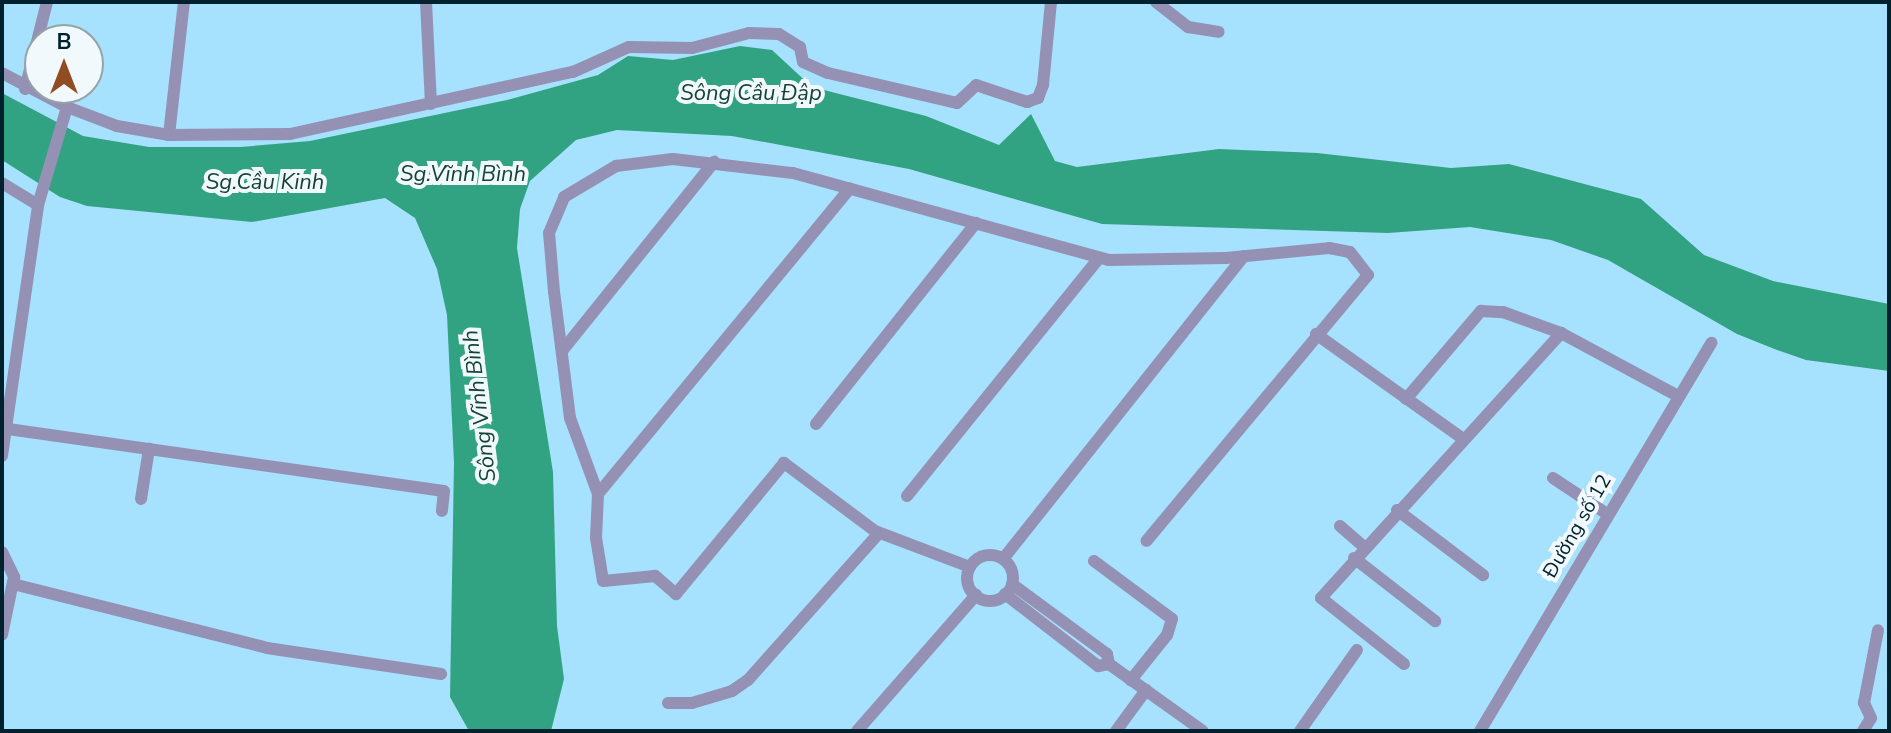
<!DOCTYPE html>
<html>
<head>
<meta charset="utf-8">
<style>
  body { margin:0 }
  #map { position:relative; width:1891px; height:733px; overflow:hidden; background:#a6e1fd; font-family:"Nunito Sans",sans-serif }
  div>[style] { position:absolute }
  .water>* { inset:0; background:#32a382 }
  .street>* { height:12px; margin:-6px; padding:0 6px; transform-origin:6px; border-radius:6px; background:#9591b4 }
  .street>.ring { margin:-6px; padding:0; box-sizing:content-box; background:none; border:12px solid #9591b4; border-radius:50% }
  span { translate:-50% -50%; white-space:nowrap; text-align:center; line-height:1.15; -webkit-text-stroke:8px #f2f9fd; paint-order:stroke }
  .street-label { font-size:20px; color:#01212e }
  .water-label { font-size:22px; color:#154435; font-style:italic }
  .frame { position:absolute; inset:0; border:4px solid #01212e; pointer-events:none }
  .north { position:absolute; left:24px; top:24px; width:80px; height:80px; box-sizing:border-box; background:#f2f9fd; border:2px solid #92a3aa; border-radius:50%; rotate:0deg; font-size:22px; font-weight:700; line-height:32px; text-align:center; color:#01212e }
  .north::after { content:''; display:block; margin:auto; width:28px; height:36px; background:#914c22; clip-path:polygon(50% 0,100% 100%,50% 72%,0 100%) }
</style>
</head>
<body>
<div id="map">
  <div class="water">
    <div style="clip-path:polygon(740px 46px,772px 50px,812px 87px,926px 116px,999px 145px,1031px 114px,1055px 161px,1077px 167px,1219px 149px,1317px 153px,1451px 168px,1509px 164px,1641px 199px,1704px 255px,1773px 281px,1889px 304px,1889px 371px,1806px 360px,1777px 350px,1737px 334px,1608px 260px,1551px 240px,1470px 227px,1388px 233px,1102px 224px,909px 169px,732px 136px,617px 130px,576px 140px,530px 181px,520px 209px,517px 248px,553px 472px,557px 626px,564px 679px,551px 731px,469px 731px,450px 697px,454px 463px,447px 315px,437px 269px,415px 218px,385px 198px,252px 222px,87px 206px,60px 197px,2px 160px,2px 93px,83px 136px,149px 147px,240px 147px,310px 141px,507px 100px,598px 75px,628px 56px,673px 60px)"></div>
  </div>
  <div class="street">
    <div style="left:426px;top:2px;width:102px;rotate:87.2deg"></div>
    <div style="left:1156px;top:2px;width:41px;rotate:38deg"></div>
    <div style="left:1188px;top:27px;width:31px;rotate:9deg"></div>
    <div style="left:2px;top:73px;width:73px;rotate:27.6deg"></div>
    <div style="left:25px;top:89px;width:90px;rotate:-75.8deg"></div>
    <div style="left:169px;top:135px;width:134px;rotate:-83.6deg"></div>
    <div style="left:2px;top:183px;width:42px;rotate:31.4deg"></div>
    <div style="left:1316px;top:334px;width:179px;rotate:35.5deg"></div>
    <div style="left:562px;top:351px;width:243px;rotate:-51.2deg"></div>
    <div style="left:1406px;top:399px;width:116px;rotate:-49.6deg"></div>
    <div style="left:1481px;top:311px;width:22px;rotate:3deg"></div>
    <div style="left:1503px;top:312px;width:62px;rotate:19.9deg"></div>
    <div style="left:1561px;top:333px;width:131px;rotate:28.3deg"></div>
    <div style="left:816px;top:424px;width:257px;rotate:-51.5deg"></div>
    <div style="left:8px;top:429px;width:440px;rotate:8.1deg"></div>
    <div style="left:444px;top:491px;width:20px;rotate:96deg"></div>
    <div style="left:2px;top:456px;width:254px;rotate:-81.8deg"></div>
    <div style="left:38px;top:205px;width:102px;rotate:-73.5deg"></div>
    <div style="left:67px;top:107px;width:53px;rotate:20.8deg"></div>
    <div style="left:117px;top:126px;width:53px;rotate:9.8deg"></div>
    <div style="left:169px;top:135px;width:121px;rotate:-0.5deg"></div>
    <div style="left:290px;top:134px;width:290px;rotate:-12.4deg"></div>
    <div style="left:573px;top:72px;width:61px;rotate:-24.1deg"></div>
    <div style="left:629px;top:47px;width:63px;rotate:0.9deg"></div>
    <div style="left:692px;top:48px;width:59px;rotate:-14.7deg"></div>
    <div style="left:749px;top:33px;width:30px;rotate:2deg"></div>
    <div style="left:779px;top:34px;width:25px;rotate:32deg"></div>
    <div style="left:800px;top:47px;width:15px;rotate:79deg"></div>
    <div style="left:803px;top:62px;width:27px;rotate:24deg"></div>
    <div style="left:828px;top:73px;width:132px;rotate:13.1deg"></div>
    <div style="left:957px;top:103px;width:26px;rotate:-43deg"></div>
    <div style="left:976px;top:85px;width:54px;rotate:18.4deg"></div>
    <div style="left:1027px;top:102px;width:12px;rotate:-20deg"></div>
    <div style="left:1038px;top:98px;width:14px;rotate:-69deg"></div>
    <div style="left:1043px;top:85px;width:83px;rotate:-84.5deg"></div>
    <div style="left:1553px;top:478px;width:65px;rotate:33.7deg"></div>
    <div style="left:598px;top:494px;width:396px;rotate:-50.5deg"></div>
    <div style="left:907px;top:496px;width:306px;rotate:-51.1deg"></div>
    <div style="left:141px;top:499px;width:51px;rotate:-80.9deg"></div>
    <div style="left:1397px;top:510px;width:108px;rotate:37.1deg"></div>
    <div style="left:1340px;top:526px;width:32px;rotate:41deg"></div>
    <div style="left:2px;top:552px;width:28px;rotate:64deg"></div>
    <div style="left:14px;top:577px;width:59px;rotate:101.7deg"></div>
    <div class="ring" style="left:967px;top:555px;width:34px;height:34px"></div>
    <div style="left:1354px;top:558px;width:103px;rotate:37.9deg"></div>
    <div style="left:1003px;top:559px;width:387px;rotate:-51.5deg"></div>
    <div style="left:1094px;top:561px;width:97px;rotate:36.6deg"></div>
    <div style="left:1172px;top:619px;width:17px;rotate:107deg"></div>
    <div style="left:1167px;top:635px;width:58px;rotate:128.7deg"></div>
    <div style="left:970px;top:567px;width:102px;rotate:-159.2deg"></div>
    <div style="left:875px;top:531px;width:114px;rotate:-143.2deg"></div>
    <div style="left:784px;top:463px;width:170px;rotate:129.5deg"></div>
    <div style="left:676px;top:594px;width:28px;rotate:-139deg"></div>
    <div style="left:655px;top:576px;width:52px;rotate:174.5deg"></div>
    <div style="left:603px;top:581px;width:44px;rotate:-99.2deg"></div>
    <div style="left:596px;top:538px;width:44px;rotate:-87.4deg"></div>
    <div style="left:598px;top:494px;width:81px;rotate:-110.2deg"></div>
    <div style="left:570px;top:418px;width:127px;rotate:-97.2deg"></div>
    <div style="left:554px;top:292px;width:59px;rotate:-94.8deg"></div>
    <div style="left:549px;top:233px;width:39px;rotate:-67deg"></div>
    <div style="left:564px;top:197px;width:61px;rotate:-30.8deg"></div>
    <div style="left:616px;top:166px;width:57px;rotate:-7deg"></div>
    <div style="left:673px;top:159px;width:121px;rotate:6.7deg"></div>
    <div style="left:793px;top:173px;width:328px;rotate:15.4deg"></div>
    <div style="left:1109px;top:260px;width:117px;rotate:-1deg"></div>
    <div style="left:1226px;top:258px;width:103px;rotate:-5.5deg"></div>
    <div style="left:1329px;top:248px;width:21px;rotate:11deg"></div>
    <div style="left:1350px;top:252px;width:29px;rotate:52deg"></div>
    <div style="left:1368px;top:275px;width:346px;rotate:129.8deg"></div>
    <div style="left:13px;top:584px;width:262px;rotate:14.1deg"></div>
    <div style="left:267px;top:648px;width:176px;rotate:8.5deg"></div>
    <div style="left:1012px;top:584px;width:118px;rotate:36.4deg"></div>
    <div style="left:1107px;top:654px;width:10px;rotate:79deg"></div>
    <div style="left:1005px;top:594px;width:118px;rotate:37.7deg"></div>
    <div style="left:1098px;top:666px;width:11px;rotate:-10deg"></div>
    <div style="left:1109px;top:664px;width:115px;rotate:35.5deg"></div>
    <div style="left:1404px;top:664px;width:106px;rotate:-141.5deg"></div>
    <div style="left:1321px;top:598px;width:358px;rotate:-47.8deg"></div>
    <div style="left:668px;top:703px;width:24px"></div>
    <div style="left:692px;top:703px;width:42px;rotate:-16.7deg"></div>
    <div style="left:732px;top:691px;width:19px;rotate:-35deg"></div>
    <div style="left:748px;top:680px;width:197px;rotate:-48.3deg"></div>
    <div style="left:857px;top:731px;width:181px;rotate:-48.8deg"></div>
    <div style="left:1116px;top:731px;width:51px;rotate:-53.8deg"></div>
    <div style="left:1300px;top:731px;width:99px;rotate:-54.9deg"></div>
    <div style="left:1480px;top:731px;width:452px;rotate:-59.2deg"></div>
    <div style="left:1863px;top:731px;width:15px;rotate:-58deg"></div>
    <div style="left:1871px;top:718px;width:17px;rotate:-115deg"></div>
    <div style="left:1864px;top:703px;width:74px;rotate:-79.1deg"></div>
  </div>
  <div class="street-label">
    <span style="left:1577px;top:526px;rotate:-60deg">Đường số 12</span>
  </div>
  <div class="water-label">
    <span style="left:751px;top:94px">Sông Cầu Đập</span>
    <span style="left:463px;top:175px">Sg.Vĩnh Bình</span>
    <span style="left:265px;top:183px">Sg.Cầu Kinh</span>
    <span style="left:480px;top:406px;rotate:-97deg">Sông Vĩnh Bình</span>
  </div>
  <div class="frame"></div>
  <div class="north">B</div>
</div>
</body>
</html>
